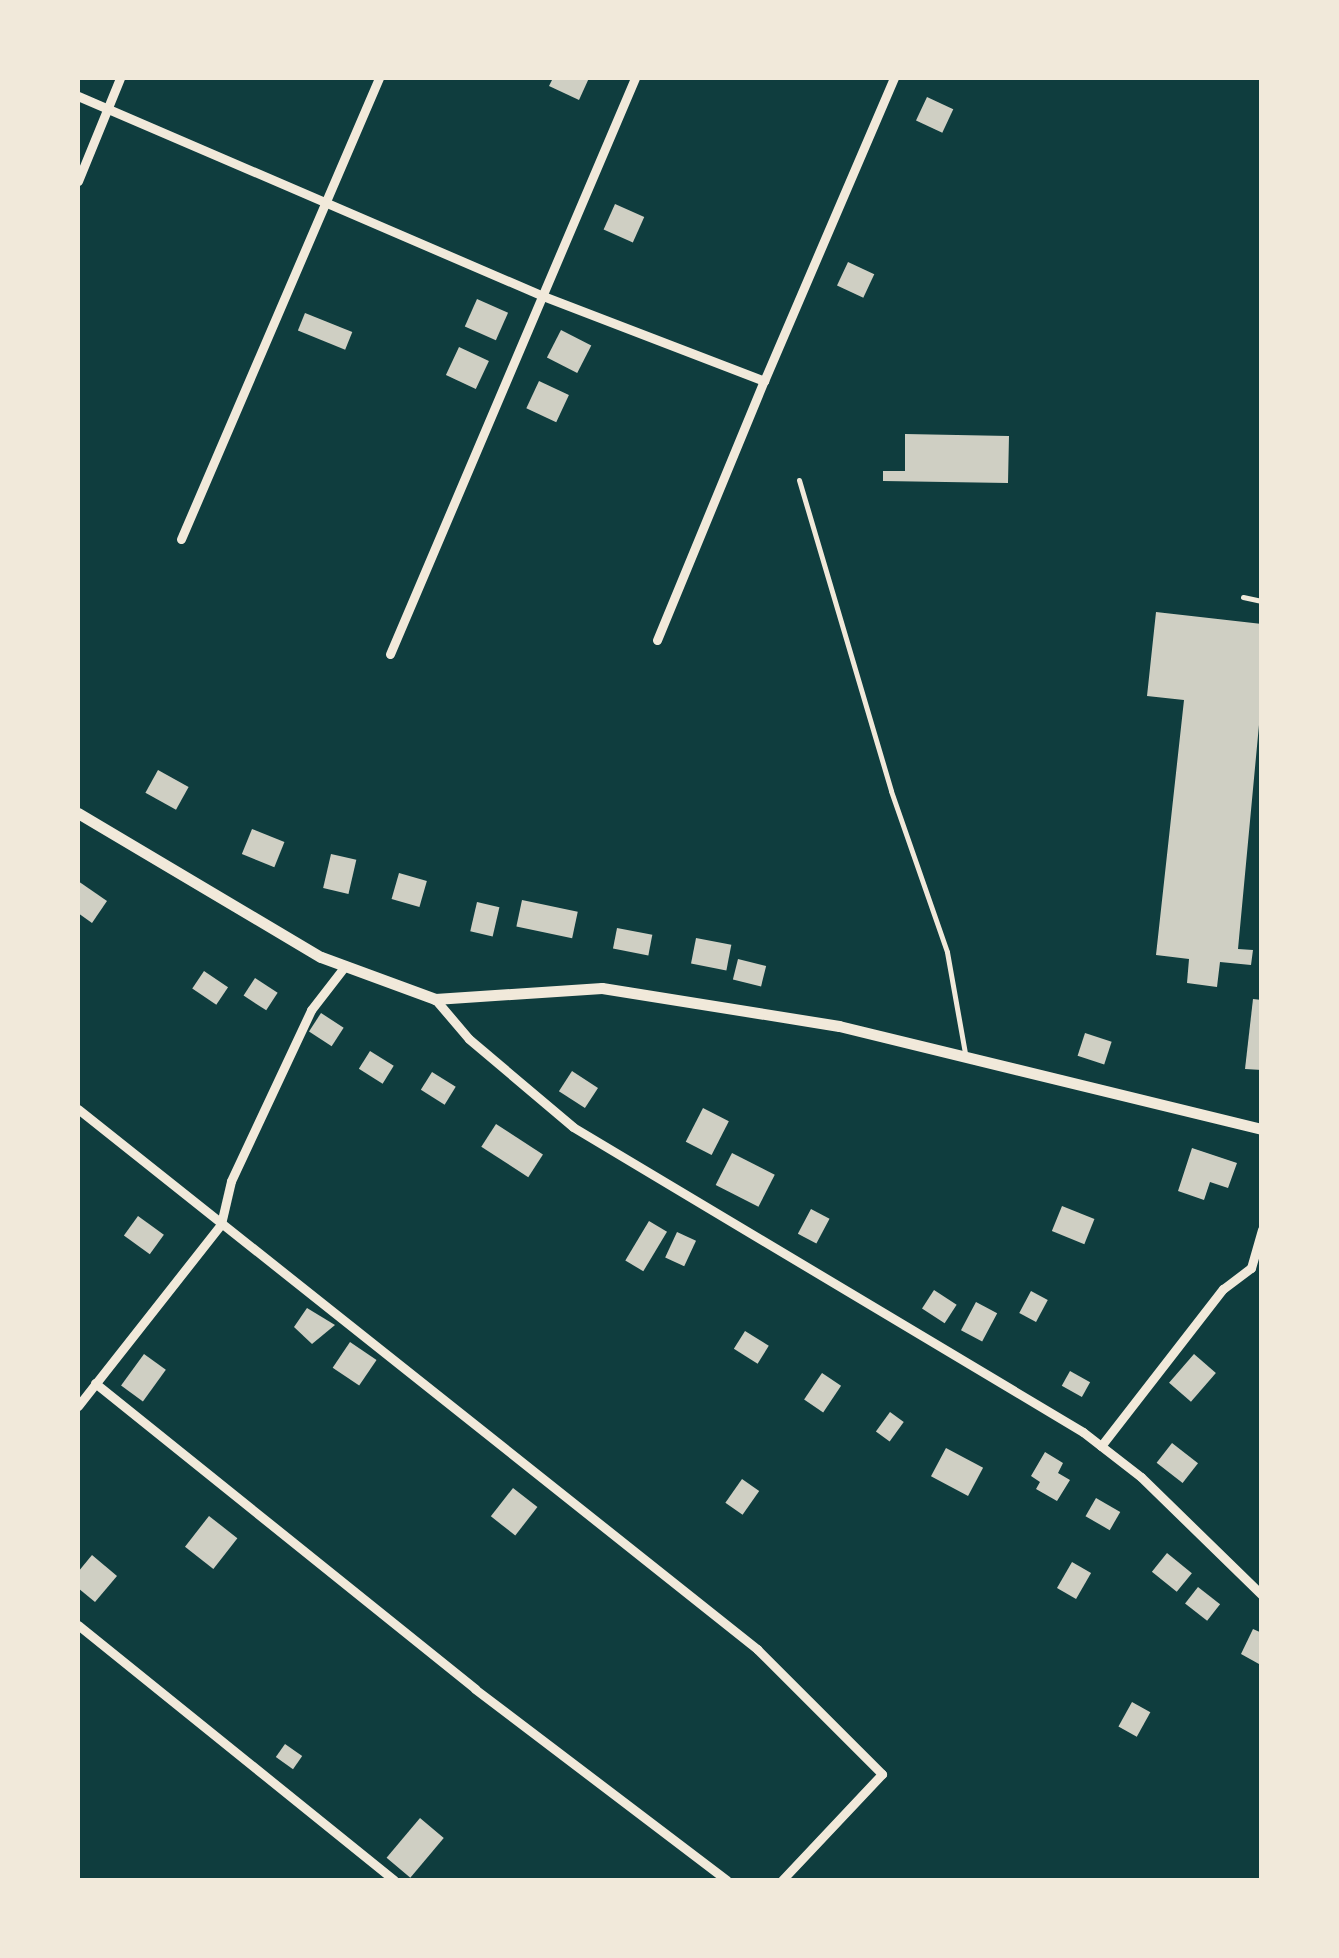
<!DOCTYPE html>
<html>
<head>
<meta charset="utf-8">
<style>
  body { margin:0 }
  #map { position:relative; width:1339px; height:1958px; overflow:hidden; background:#0f3d3e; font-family:"DM Sans",sans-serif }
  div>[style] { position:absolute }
  .building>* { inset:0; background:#cfcfc3; transform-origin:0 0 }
  .service>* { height:5px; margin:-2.5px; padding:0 2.5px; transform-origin:2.5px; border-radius:2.5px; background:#f1e9da }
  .minor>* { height:9px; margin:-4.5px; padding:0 4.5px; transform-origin:4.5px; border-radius:4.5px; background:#f1e9da }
  .tertiary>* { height:11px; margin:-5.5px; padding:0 5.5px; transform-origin:5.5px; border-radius:5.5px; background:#f1e9da }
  span { translate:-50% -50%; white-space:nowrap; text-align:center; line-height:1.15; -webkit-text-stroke:8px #f1e9da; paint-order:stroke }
  .frame { position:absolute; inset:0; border:80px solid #f1e9da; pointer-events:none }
</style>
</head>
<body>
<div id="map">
  <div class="building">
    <div style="clip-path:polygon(553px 78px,589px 78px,579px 100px,549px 86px)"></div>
    <div style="left:927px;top:97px;width:29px;height:26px;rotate:25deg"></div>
    <div style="left:615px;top:204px;width:32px;height:28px;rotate:24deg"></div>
    <div style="left:848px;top:262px;width:29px;height:26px;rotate:25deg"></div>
    <div style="left:477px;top:299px;width:34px;height:30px;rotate:24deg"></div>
    <div style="left:305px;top:313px;width:51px;height:19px;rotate:22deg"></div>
    <div style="left:561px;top:330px;width:34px;height:31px;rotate:27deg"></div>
    <div style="left:459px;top:347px;width:33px;height:31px;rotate:25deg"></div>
    <div style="left:539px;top:381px;width:33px;height:30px;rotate:25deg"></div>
    <div style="clip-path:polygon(905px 434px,1009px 436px,1008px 483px,883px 481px,883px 471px,905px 471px)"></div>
    <div style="clip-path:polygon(1156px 612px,1262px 624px,1262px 693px,1238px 949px,1253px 950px,1251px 965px,1220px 962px,1217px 987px,1187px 983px,1189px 959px,1156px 955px,1184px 700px,1147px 696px)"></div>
    <div style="left:158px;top:770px;width:35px;height:26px;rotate:29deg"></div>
    <div style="left:252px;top:829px;width:35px;height:27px;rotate:22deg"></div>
    <div style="left:331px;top:854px;width:26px;height:35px;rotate:13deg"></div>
    <div style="left:399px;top:873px;width:29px;height:27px;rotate:16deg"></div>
    <div style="clip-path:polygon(78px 881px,107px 901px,92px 923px,78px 913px)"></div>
    <div style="left:522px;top:900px;width:57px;height:27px;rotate:12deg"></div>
    <div style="left:477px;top:902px;width:23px;height:30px;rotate:13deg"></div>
    <div style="left:617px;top:928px;width:36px;height:21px;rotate:11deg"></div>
    <div style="left:696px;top:938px;width:36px;height:26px;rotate:11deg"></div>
    <div style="left:738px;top:959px;width:29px;height:21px;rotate:14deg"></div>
    <div style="left:204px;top:971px;width:29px;height:21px;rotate:34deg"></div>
    <div style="left:255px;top:978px;width:27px;height:21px;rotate:33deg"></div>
    <div style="clip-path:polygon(1253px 999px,1262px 1000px,1262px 1070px,1245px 1069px)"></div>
    <div style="left:321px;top:1013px;width:27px;height:22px;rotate:33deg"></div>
    <div style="left:1085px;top:1033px;width:28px;height:24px;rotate:18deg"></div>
    <div style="left:370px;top:1051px;width:28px;height:21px;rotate:32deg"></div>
    <div style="left:572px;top:1071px;width:31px;height:24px;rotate:33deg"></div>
    <div style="left:432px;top:1072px;width:28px;height:21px;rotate:32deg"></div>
    <div style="left:703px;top:1108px;width:29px;height:38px;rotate:27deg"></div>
    <div style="left:496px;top:1124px;width:56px;height:27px;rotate:33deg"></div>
    <div style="clip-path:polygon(1192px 1148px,1237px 1163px,1228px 1188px,1210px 1182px,1204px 1200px,1178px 1191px)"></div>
    <div style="left:732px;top:1153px;width:48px;height:36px;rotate:27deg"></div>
    <div style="left:1062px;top:1206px;width:35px;height:27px;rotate:22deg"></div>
    <div style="left:811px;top:1209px;width:21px;height:28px;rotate:28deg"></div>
    <div style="left:138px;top:1216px;width:32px;height:24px;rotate:36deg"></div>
    <div style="left:649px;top:1221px;width:21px;height:46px;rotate:31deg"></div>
    <div style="left:677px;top:1232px;width:21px;height:28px;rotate:25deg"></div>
    <div style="left:934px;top:1290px;width:27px;height:22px;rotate:33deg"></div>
    <div style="left:1031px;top:1291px;width:19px;height:25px;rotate:28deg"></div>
    <div style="left:976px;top:1302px;width:24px;height:32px;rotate:28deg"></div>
    <div style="clip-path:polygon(307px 1308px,335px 1325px,312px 1344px,294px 1327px)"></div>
    <div style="left:745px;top:1331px;width:28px;height:21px;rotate:32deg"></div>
    <div style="left:350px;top:1342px;width:32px;height:31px;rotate:34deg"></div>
    <div style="left:144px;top:1354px;width:27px;height:39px;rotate:36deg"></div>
    <div style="left:1194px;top:1354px;width:29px;height:38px;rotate:41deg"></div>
    <div style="left:1070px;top:1371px;width:23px;height:17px;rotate:29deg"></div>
    <div style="left:822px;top:1373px;width:23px;height:32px;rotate:34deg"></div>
    <div style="left:890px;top:1412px;width:17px;height:24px;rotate:36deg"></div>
    <div style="left:1172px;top:1443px;width:33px;height:25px;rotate:38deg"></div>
    <div style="left:946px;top:1448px;width:42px;height:32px;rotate:28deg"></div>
    <div style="clip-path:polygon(1045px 1452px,1063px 1463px,1058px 1473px,1070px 1480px,1057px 1501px,1036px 1489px,1040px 1482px,1031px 1476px)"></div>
    <div style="left:742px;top:1479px;width:21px;height:29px;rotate:35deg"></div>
    <div style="left:513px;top:1488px;width:31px;height:36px;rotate:38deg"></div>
    <div style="left:1096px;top:1498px;width:28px;height:21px;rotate:30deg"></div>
    <div style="left:209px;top:1516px;width:36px;height:39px;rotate:38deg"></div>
    <div style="left:1167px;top:1553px;width:32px;height:24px;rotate:39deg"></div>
    <div style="clip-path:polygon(92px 1555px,117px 1576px,95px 1602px,78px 1588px,78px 1572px)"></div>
    <div style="left:1072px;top:1562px;width:22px;height:30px;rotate:30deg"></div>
    <div style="left:1198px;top:1587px;width:28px;height:21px;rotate:38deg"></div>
    <div style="clip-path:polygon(1253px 1629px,1262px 1633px,1259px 1664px,1241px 1654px)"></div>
    <div style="left:1132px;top:1702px;width:21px;height:28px;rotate:29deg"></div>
    <div style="left:285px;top:1744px;width:21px;height:16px;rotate:35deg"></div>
    <div style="left:420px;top:1818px;width:31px;height:52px;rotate:40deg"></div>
  </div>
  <div class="service">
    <div style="left:799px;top:480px;width:324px;rotate:73.5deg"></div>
    <div style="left:891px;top:791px;width:170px;rotate:70.8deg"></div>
    <div style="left:947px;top:952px;width:103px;rotate:79.9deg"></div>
    <div style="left:1243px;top:597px;width:19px;rotate:12deg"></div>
  </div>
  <div class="minor">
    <div style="left:78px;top:96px;width:506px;rotate:23.27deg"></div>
    <div style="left:543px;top:296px;width:237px;rotate:21deg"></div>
    <div style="left:764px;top:381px;width:330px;rotate:-66.8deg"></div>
    <div style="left:78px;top:181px;width:111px;rotate:-67.8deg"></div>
    <div style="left:181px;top:539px;width:502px;rotate:-66.76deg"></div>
    <div style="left:657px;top:640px;width:280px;rotate:-67.6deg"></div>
    <div style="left:390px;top:654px;width:626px;rotate:-66.96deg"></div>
    <div style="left:435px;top:999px;width:52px;rotate:49.6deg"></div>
    <div style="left:469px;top:1039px;width:136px;rotate:40.2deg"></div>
    <div style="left:573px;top:1127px;width:594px;rotate:30.88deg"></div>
    <div style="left:1083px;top:1432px;width:73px;rotate:37.8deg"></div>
    <div style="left:1141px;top:1477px;width:169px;rotate:44.3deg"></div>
    <div style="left:78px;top:1109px;width:868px;rotate:38.49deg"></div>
    <div style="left:757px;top:1649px;width:177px;rotate:45deg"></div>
    <div style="left:882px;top:1774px;width:146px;rotate:133.3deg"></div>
    <div style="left:95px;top:1383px;width:488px;rotate:38.8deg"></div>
    <div style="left:475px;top:1689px;width:316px;rotate:37.2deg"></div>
    <div style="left:78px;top:1406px;width:231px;rotate:-51.8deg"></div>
    <div style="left:221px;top:1224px;width:44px;rotate:-76.9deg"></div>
    <div style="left:231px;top:1181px;width:189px;rotate:-64.9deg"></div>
    <div style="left:311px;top:1010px;width:56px;rotate:-52.3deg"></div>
    <div style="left:1101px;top:1446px;width:199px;rotate:-52.2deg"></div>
    <div style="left:1223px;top:1289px;width:35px;rotate:-37deg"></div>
    <div style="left:1251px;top:1268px;width:40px;rotate:-74deg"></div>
    <div style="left:78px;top:1625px;width:406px;rotate:38.9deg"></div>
  </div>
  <div class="tertiary">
    <div style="left:78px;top:813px;width:282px;rotate:30.7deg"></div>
    <div style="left:321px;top:957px;width:121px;rotate:20.2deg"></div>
    <div style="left:435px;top:999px;width:167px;rotate:-3.8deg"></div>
    <div style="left:602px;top:988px;width:240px;rotate:9.1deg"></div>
    <div style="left:839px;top:1026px;width:435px;rotate:13.7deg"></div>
  </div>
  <div class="frame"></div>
</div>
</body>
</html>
